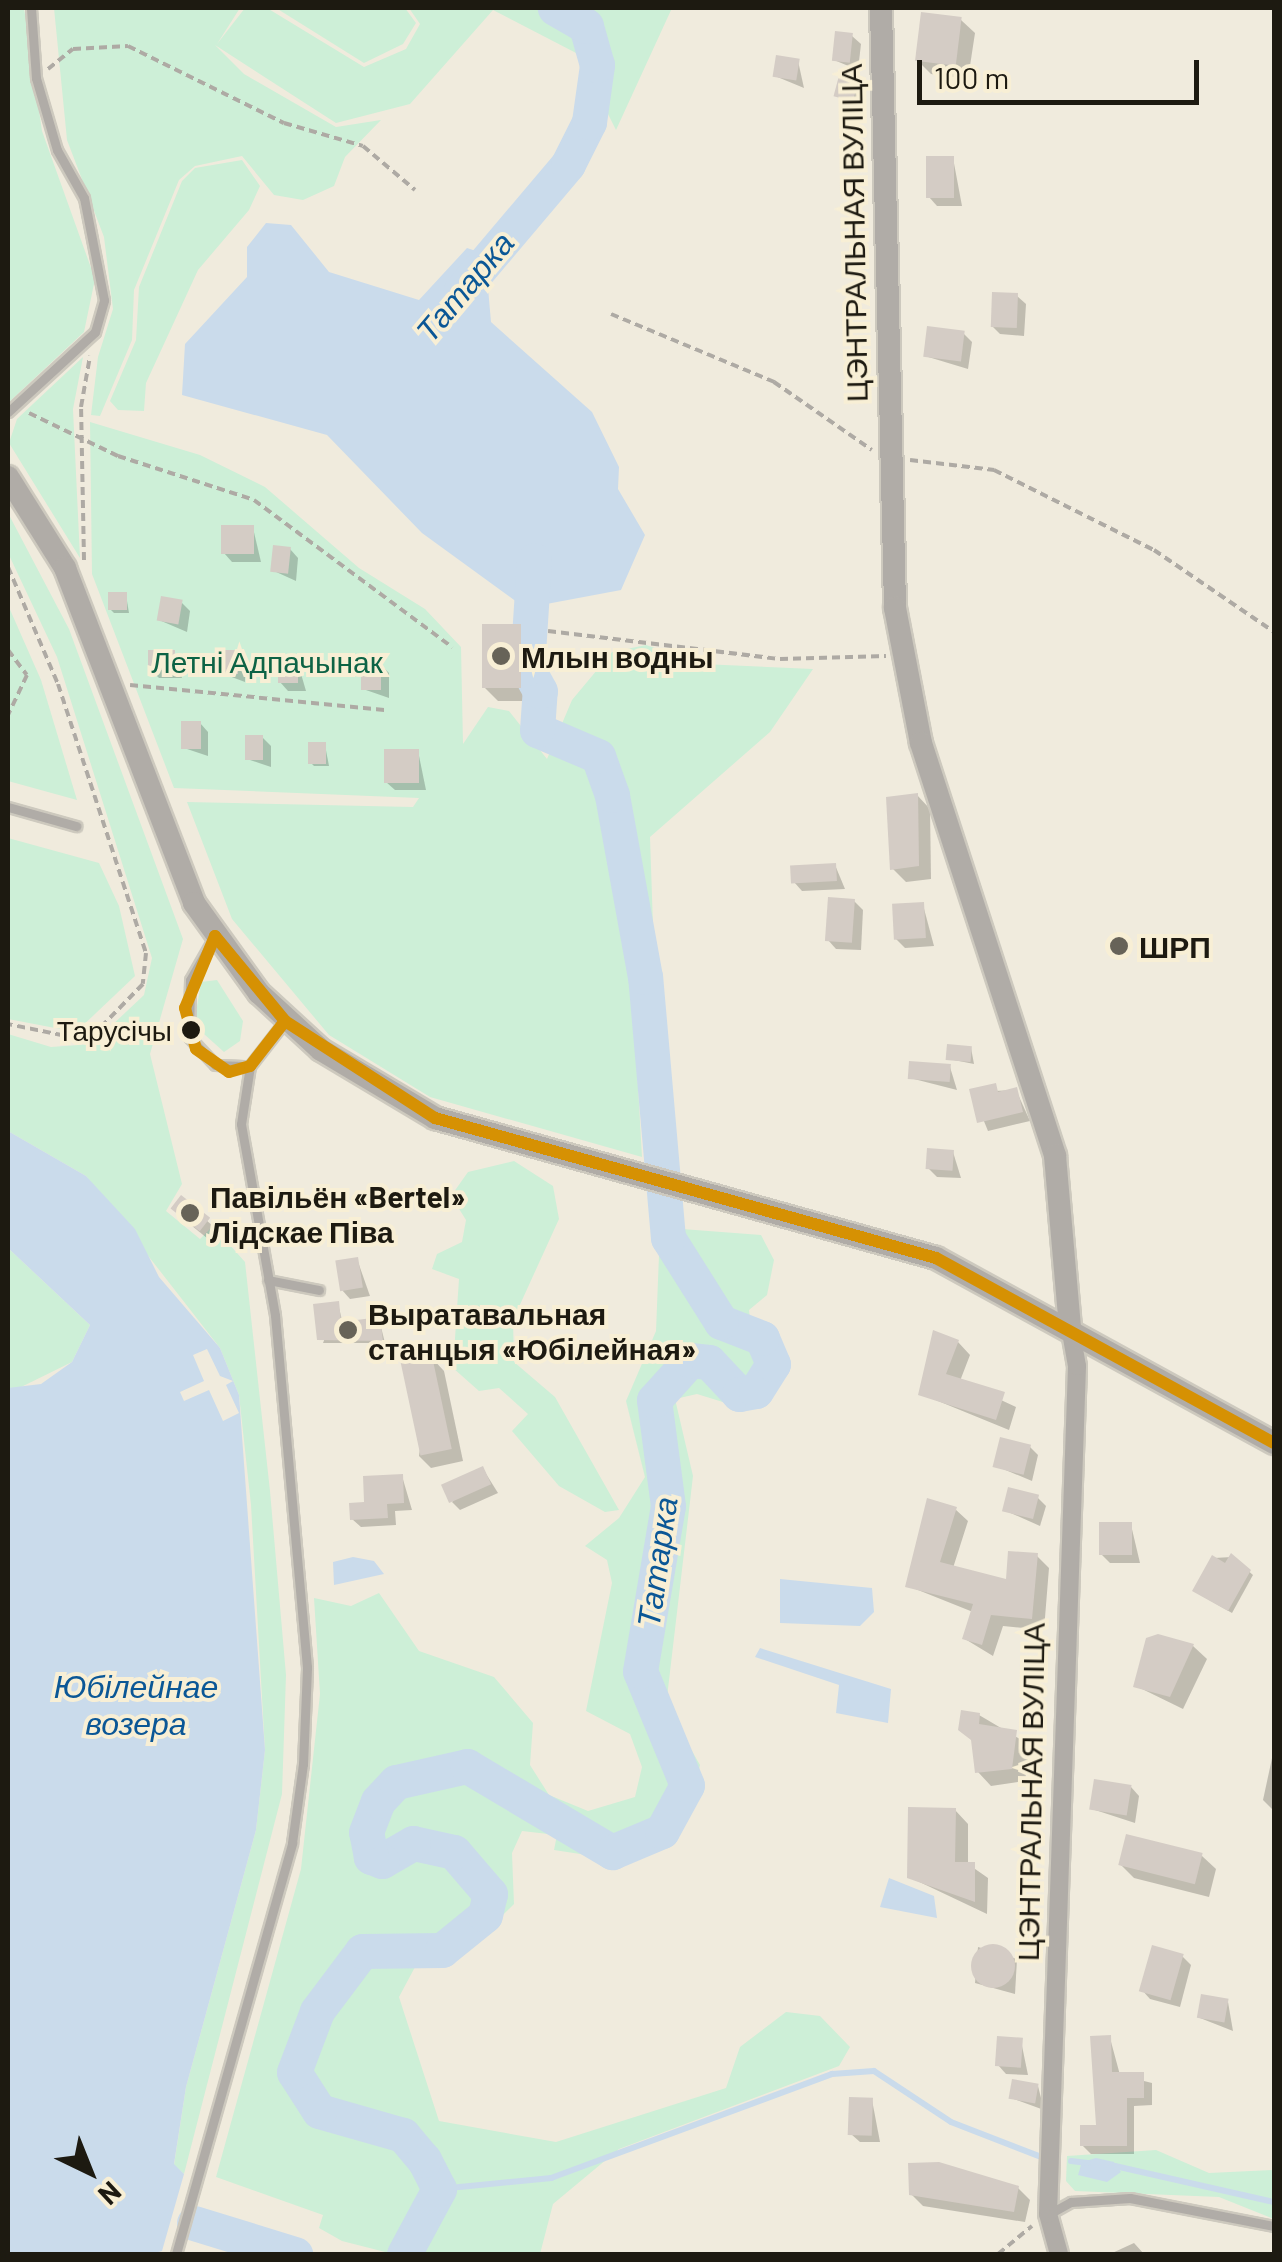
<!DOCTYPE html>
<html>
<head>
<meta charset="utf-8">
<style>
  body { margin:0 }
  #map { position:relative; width:1282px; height:2262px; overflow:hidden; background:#f0ebdd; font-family:Barlow,sans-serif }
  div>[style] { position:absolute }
  .green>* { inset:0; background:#cdefd7 }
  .water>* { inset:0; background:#cadbeb }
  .pier>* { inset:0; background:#f0ebdd }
  .shadow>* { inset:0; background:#0003 }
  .stream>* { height:6px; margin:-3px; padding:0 3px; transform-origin:3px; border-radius:3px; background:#cadbeb }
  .river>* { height:35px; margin:-17.5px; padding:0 17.5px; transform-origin:17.5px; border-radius:17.5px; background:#cadbeb }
  .building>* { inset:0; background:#d4ccc5; transform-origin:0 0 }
  .round { border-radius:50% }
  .path>* { height:4px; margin-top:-2px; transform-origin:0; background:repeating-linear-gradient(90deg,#aeaaa4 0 8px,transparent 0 13px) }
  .roads { filter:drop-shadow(2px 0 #cdc9be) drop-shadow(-2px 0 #cdc9be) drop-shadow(0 2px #cdc9be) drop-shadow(0 -2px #cdc9be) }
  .service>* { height:9px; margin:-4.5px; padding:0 4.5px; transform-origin:4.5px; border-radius:4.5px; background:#b0aca7 }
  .minor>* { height:18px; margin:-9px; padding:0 9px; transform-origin:9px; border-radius:9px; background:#b0aca7 }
  .tertiary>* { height:22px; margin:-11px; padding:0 11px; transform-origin:11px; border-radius:11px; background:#b0aca7 }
  .bus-1>* { height:12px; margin:-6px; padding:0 6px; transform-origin:6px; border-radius:6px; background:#d69103 }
  .dots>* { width:28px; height:28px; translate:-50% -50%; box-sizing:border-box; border:5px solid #f8efd5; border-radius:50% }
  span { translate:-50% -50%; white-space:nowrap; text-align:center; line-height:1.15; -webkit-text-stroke:8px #f8efd5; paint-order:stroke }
  .bus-label { font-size:28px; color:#1d1a11 }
  .right { translate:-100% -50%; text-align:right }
  .street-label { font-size:30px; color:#1d1a11 }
  .poi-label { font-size:30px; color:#1d1a11; font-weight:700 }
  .left { translate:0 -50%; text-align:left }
  .park-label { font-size:30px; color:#0d6345 }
  .water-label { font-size:32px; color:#0b5796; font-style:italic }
  .frame { position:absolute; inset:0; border:10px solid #1d1a11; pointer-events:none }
  .north { position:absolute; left:40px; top:2122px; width:100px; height:100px; -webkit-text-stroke:8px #f8efd5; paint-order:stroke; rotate:137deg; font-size:28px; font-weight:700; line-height:40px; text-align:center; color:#1d1a11 }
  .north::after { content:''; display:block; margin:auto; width:35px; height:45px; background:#1d1a11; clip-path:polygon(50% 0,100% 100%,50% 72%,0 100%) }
  .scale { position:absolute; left:917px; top:60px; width:282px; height:45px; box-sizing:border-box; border:5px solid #1d1a11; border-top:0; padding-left:12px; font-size:30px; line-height:35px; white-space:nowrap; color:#1d1a11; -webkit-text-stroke:8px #f8efd5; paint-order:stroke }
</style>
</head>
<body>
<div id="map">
  <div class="green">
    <div style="clip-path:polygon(8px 8px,24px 8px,42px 131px,95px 279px,84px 332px,8px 403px)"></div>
    <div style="clip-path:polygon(54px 8px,240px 8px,217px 44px,245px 8px,267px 8px,364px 67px,406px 49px,420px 24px,409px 8px,672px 8px,616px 130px,578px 54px,493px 10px,410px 104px,336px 123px,215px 45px,244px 74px,336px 127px,381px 120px,345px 157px,334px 186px,303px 200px,274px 195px,242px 156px,195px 166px,179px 180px,134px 290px,132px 340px,100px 416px,91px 415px,98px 357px,113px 309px,104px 237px,67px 140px)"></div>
    <div style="clip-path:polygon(276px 8px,405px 8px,416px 23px,403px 44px,364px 63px)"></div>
    <div style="clip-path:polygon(242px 160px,260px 186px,249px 210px,198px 270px,146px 383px,144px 411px,118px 410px,110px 401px,136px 340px,139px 287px,182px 181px,195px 168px)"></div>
    <div style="clip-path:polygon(83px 357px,73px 409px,80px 558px,9px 443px,17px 419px)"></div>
    <div style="clip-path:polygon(90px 422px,200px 455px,265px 487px,359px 568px,425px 609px,461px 647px,463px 744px,488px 707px,509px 711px,547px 759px,572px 700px,612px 652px,646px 645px,702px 664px,813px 669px,770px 732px,650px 837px,656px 1015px,633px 997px,642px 1157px,430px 1097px,329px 1035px,232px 919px,187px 802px,413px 807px,419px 798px,174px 788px,92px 574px)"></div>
    <div style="clip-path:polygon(8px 513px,69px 629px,183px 939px,150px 1054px,182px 1184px,166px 1211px,200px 1239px,213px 1226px,245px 1262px,270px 1491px,286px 1675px,282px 1794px,184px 2174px,174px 2165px,186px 2087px,256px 1830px,265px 1750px,251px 1505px,239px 1395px,220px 1348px,86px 1176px,8px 1131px,8px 1034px,51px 1047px,92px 1044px,144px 995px,152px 958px,57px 657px,8px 553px)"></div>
    <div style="clip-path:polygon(8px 605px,41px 680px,77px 800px,8px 781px)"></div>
    <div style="clip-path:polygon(8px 838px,99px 863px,119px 906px,135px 976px,76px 1032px,8px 1019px)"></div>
    <div style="clip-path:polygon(217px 980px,243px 1021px,240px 1041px,224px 1052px,194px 1025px,201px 982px)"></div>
    <div style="clip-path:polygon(514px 1161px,553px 1186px,559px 1219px,513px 1320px,514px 1362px,555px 1397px,619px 1510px,605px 1512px,559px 1486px,512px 1431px,528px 1414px,499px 1388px,479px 1391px,453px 1368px,459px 1279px,432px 1269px,437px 1254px,462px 1242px,466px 1220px,451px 1196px,468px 1172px)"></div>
    <div style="clip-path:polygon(682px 1229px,761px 1235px,774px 1260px,767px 1295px,749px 1310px,755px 1361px,742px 1408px,697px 1394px,675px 1399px,693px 1476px,666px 1706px,700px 1765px,688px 1819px,626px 1861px,554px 1850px,557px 1835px,522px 1831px,512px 1853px,514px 1904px,464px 1953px,415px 1967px,399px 1997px,439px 2121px,556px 2142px,726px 2088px,740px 2047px,786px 2012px,820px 2016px,850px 2047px,839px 2066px,619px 2149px,553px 2204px,540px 2254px,393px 2254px,342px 2241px,319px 2228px,323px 2215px,216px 2177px,301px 1869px,320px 1694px,314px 1598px,351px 1606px,379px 1593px,419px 1651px,494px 1677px,533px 1723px,530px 1765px,549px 1795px,588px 1811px,635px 1797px,642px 1767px,630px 1734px,586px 1711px,612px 1583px,607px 1560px,585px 1546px,619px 1518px,645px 1477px,626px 1401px,656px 1331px,659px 1255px)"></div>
    <div style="clip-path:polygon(8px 1248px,90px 1325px,72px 1362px,15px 1390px,8px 1388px)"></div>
    <div style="clip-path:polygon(1156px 2150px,1209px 2173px,1274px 2170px,1274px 2219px,1219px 2197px,1075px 2191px,1066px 2181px,1067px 2156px)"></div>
  </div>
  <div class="water">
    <div style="clip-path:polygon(266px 223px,291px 225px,329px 272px,419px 300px,467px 248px,485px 254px,491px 322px,592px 412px,619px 467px,618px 489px,645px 535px,621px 590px,525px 608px,422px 533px,327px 435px,182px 395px,185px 344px,247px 277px,247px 247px)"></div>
    <div style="clip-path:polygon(8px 1131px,86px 1176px,135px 1229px,159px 1277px,220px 1348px,239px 1395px,265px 1750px,256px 1830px,186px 2087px,174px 2164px,184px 2174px,162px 2251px,151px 2254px,8px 2254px,8px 1388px,41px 1384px,72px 1362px,90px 1325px,8px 1248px)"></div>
    <div style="clip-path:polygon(353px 1557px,374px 1561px,384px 1574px,334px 1585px,333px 1562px)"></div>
    <div style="clip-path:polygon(780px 1579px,872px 1588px,874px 1612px,860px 1626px,780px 1623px)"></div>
    <div style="clip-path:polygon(760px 1648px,891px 1689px,888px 1723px,836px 1713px,839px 1685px,755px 1657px)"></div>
    <div style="clip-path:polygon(889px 1878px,934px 1896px,937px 1918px,880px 1907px)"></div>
    <div style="clip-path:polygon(1096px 2158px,1114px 2162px,1121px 2172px,1107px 2182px,1078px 2175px,1082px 2162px)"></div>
  </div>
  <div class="pier">
    <div style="clip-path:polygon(207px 1349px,220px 1376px,233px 1381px,226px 1385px,239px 1413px,223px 1421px,209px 1390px,184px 1401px,180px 1392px,204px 1381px,193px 1355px)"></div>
  </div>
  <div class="shadow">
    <div style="clip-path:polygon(961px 20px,975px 33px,968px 79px,931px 74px,917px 60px)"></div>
    <div style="clip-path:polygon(852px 36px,861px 44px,858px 70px,834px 60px)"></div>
    <div style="clip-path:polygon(798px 61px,804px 88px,775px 76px)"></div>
    <div style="clip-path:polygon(857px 79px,866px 88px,861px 107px,837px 95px)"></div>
    <div style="clip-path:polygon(953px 158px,962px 206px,937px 206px,929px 197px)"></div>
    <div style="clip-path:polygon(1017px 296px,1026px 304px,1024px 336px,1000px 334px,992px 326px)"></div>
    <div style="clip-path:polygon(964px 334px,972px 342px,968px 369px,925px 356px)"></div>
    <div style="clip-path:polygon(253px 528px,261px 562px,232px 562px,224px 553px)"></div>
    <div style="clip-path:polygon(290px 549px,298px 558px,296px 581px,274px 571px)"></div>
    <div style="clip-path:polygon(126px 595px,129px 613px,114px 613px,110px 609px)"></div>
    <div style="clip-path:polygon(181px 602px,190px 611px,187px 632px,159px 620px)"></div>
    <div style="clip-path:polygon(520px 627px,534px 640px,534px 701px,498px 701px,484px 687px)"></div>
    <div style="clip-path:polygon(174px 652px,182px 678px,159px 678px,150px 669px)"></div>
    <div style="clip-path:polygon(237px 653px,245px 661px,245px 682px,221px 673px)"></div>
    <div style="clip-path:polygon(297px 660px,306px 691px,288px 691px,280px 682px)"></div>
    <div style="clip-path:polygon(380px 664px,389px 673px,389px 698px,363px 689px)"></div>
    <div style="clip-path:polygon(200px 723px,208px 732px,208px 756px,184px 748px)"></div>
    <div style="clip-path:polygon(262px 737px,271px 746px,271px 767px,247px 759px)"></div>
    <div style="clip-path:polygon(325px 745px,329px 766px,314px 766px,310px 762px)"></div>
    <div style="clip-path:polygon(418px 751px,426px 790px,395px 790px,386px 782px)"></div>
    <div style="clip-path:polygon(917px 795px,930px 809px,931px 879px,906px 882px,893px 869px)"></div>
    <div style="clip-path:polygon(835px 865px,845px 889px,802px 891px,794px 882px)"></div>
    <div style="clip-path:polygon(854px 901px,863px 910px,861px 950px,836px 949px,828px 940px)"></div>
    <div style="clip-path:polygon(923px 905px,934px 946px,905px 948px,896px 939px)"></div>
    <div style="clip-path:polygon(971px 1048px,974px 1064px,949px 1059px)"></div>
    <div style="clip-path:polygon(950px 1067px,957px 1090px,910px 1078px)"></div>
    <div style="clip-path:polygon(1016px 1090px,1030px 1121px,988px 1131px,972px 1092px)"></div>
    <div style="clip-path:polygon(953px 1152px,961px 1178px,937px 1177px,928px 1168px)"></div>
    <div style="clip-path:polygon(181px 1198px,222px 1234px,213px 1243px,186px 1221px)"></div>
    <div style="clip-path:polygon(357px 1259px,370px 1296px,350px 1299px,342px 1290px)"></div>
    <div style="clip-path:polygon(338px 1304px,343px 1324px,379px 1319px,385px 1343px,323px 1343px)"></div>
    <div style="clip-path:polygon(958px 1342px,970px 1355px,960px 1381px,1016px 1407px,1009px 1430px,921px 1394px)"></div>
    <div style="clip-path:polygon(432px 1358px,444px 1371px,463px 1461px,431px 1468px,419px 1456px)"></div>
    <div style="clip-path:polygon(1030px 1447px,1038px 1455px,1032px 1481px,996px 1466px)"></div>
    <div style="clip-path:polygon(483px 1469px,498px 1493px,460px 1510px,452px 1502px)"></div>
    <div style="clip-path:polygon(402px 1476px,412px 1510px,395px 1511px,396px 1525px,361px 1527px,352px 1519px)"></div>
    <div style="clip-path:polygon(1037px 1497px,1046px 1506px,1040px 1526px,1004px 1510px)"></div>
    <div style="clip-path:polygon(955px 1509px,968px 1521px,953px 1568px,1008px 1582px,1037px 1556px,1049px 1568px,1044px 1630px,1003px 1626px,993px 1656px,965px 1639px,973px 1612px,908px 1586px)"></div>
    <div style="clip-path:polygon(1131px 1525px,1140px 1563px,1110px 1563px,1101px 1554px)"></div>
    <div style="clip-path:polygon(1232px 1557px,1253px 1575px,1232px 1613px,1199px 1594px,1214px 1558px)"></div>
    <div style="clip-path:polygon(1148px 1640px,1193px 1646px,1207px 1659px,1183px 1709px,1136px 1686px)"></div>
    <div style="clip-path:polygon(979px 1715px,1030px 1745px,1025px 1781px,991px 1786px,978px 1772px)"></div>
    <div style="clip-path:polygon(1274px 1749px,1274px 1811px,1263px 1800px)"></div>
    <div style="clip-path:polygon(1131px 1787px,1139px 1796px,1135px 1823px,1092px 1809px)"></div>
    <div style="clip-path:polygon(955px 1810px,968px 1824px,968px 1864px,988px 1878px,987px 1914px,909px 1877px)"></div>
    <div style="clip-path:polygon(1202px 1856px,1216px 1869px,1209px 1897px,1134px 1878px,1121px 1865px)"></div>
    <div style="clip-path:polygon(978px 1947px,1017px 1959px,1015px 1994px,975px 1983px)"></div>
    <div style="clip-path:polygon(1182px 1956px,1191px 1965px,1180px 2007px,1150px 1999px,1142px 1990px)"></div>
    <div style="clip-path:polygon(1228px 2002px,1233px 2031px,1200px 2018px)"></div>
    <div style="clip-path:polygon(1110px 2038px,1120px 2075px,1152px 2083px,1152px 2105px,1134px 2106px,1134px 2154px,1091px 2154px,1082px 2145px,1098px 2127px)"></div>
    <div style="clip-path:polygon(1021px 2041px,1028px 2075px,1006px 2074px,998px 2065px)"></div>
    <div style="clip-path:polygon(1038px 2086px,1044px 2110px,1011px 2098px)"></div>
    <div style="clip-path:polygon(872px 2100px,880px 2142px,860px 2142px,851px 2134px)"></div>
    <div style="clip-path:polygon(1018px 2188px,1030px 2200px,1025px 2222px,923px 2206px,911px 2194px)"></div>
    <div style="clip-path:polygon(1134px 2243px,1144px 2254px,1110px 2254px)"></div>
  </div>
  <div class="stream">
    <div style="left:1071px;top:2161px;width:17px;rotate:7deg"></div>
    <div style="left:1115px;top:2166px;width:163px;rotate:12.8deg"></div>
    <div style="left:439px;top:2189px;width:113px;rotate:-5.6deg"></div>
    <div style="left:551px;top:2178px;width:300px;rotate:-20.3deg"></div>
    <div style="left:832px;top:2074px;width:42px;rotate:-4.1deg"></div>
    <div style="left:874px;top:2071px;width:92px;rotate:33.5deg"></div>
    <div style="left:951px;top:2122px;width:100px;rotate:21.2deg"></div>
  </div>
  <div class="river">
    <div style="left:460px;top:292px;width:167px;rotate:-49.8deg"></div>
    <div style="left:568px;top:164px;width:47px;rotate:-63.4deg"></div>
    <div style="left:589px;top:122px;width:58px;rotate:-82deg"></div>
    <div style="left:597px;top:65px;width:41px;rotate:-105.8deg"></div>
    <div style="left:586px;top:26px;width:36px;rotate:-150deg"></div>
    <div style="left:194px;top:2223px;width:106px;rotate:17.1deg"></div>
    <div style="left:404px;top:2254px;width:74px;rotate:-61.7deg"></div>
    <div style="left:439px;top:2189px;width:33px;rotate:-117deg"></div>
    <div style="left:424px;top:2160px;width:33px;rotate:-130deg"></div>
    <div style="left:403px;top:2135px;width:87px;rotate:-164.1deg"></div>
    <div style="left:319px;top:2111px;width:46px;rotate:-122.7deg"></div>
    <div style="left:294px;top:2072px;width:65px;rotate:-69.3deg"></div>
    <div style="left:317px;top:2011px;width:75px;rotate:-53.1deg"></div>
    <div style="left:362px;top:1951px;width:80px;rotate:-0.7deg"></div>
    <div style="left:442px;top:1950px;width:55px;rotate:-39.1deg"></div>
    <div style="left:485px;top:1915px;width:22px;rotate:-77deg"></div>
    <div style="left:490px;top:1894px;width:55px;rotate:-130.6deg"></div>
    <div style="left:454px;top:1852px;width:42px;rotate:-167.6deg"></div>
    <div style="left:413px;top:1843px;width:36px;rotate:150deg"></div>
    <div style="left:382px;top:1861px;width:12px;rotate:-160deg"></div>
    <div style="left:371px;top:1857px;width:25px;rotate:-101deg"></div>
    <div style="left:366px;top:1832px;width:33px;rotate:-69deg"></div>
    <div style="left:378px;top:1801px;width:26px;rotate:-47deg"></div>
    <div style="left:396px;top:1782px;width:73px;rotate:-12.7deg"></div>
    <div style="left:467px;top:1766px;width:169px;rotate:30.7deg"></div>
    <div style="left:612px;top:1852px;width:54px;rotate:-22.8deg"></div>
    <div style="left:662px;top:1831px;width:52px;rotate:-61.5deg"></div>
    <div style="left:687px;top:1785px;width:123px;rotate:-112.4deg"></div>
    <div style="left:640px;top:1671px;width:167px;rotate:-80.4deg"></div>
    <div style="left:668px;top:1506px;width:107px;rotate:-97.5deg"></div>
    <div style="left:654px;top:1400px;width:54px;rotate:-48deg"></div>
    <div style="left:690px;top:1360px;width:19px;rotate:6deg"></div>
    <div style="left:709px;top:1362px;width:44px;rotate:46.8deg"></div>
    <div style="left:739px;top:1394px;width:17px;rotate:-10deg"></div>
    <div style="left:756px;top:1391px;width:32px;rotate:-58deg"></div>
    <div style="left:773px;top:1364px;width:28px;rotate:-113deg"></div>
    <div style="left:762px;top:1338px;width:44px;rotate:-158.7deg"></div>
    <div style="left:721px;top:1322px;width:99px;rotate:-122.2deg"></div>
    <div style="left:668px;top:1238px;width:262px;rotate:-95deg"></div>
    <div style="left:645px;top:977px;width:185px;rotate:-100.3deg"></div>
    <div style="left:612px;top:795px;width:41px;rotate:-109.7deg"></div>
    <div style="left:598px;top:756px;width:66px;rotate:-156.9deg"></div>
    <div style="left:537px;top:730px;width:39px;rotate:-86deg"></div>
    <div style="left:540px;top:691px;width:26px;rotate:-119deg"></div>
    <div style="left:527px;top:668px;width:108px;rotate:-86.3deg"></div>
  </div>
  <div class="building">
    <div style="left:921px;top:12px;width:41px;height:49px;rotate:7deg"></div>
    <div style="left:835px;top:31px;width:18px;height:30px;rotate:6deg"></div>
    <div style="left:776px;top:55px;width:24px;height:22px;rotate:9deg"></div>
    <div style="left:840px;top:72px;width:20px;height:25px;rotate:15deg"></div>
    <div style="left:926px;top:156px;width:28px;height:42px"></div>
    <div style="left:992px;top:292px;width:26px;height:35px;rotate:2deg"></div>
    <div style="left:927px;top:326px;width:38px;height:31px;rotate:7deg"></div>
    <div style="left:221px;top:525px;width:33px;height:29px"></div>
    <div style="left:273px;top:545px;width:18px;height:27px;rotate:6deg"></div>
    <div style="left:108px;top:592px;width:19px;height:18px"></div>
    <div style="left:161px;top:596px;width:22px;height:25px;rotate:10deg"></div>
    <div style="left:482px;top:624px;width:39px;height:64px"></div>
    <div style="left:148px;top:650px;width:27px;height:20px"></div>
    <div style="left:218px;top:650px;width:20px;height:24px"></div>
    <div style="left:278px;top:657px;width:20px;height:26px"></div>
    <div style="left:361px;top:662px;width:20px;height:28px"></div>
    <div style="left:181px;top:721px;width:20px;height:28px"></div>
    <div style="left:245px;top:735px;width:18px;height:25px"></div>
    <div style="left:308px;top:742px;width:18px;height:22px"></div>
    <div style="left:384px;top:749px;width:35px;height:34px"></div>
    <div style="clip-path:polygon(918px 793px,919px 866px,890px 870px,886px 797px)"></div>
    <div style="left:836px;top:863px;width:18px;height:46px;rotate:87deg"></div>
    <div style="left:828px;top:897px;width:27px;height:44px;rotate:4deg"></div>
    <div style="left:924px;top:902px;width:36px;height:32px;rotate:87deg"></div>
    <div style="left:947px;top:1044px;width:25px;height:16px;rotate:5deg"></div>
    <div style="left:909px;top:1061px;width:42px;height:18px;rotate:4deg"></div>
    <div style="clip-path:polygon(996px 1083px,998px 1092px,1017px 1087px,1023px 1112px,977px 1123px,969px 1089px)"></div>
    <div style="left:927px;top:1148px;width:27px;height:21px;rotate:4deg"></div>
    <div style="left:181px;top:1195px;width:37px;height:17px;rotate:38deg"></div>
    <div style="left:358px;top:1257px;width:31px;height:23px;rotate:81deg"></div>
    <div style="clip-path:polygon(339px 1301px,341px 1322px,380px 1317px,383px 1341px,317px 1340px,313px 1304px)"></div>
    <div style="clip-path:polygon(933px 1330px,959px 1340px,946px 1374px,1005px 1392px,996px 1420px,918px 1395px)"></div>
    <div style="left:432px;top:1356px;width:95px;height:32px;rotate:78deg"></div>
    <div style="left:1000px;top:1437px;width:32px;height:31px;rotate:14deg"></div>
    <div style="left:483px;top:1466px;width:20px;height:46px;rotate:66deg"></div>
    <div style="clip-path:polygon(403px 1474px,404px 1503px,387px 1504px,388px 1518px,350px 1520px,349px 1503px,364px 1502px,363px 1476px)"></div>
    <div style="left:1008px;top:1487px;width:32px;height:25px;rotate:14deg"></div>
    <div style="clip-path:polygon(927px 1498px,957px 1507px,940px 1562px,1006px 1579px,1008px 1551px,1038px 1553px,1032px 1619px,991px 1615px,982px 1645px,962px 1639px,973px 1604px,905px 1587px)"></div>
    <div style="left:1099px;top:1522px;width:33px;height:33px"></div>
    <div style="clip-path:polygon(1231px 1553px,1251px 1570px,1228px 1611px,1192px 1591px,1212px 1555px,1225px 1563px)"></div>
    <div style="clip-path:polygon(1158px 1634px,1194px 1644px,1170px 1697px,1133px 1687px,1146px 1638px)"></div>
    <div style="clip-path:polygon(961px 1710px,980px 1713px,979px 1724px,1017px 1730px,1012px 1769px,975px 1773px,971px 1740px,958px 1730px)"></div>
    <div style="left:1094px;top:1779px;width:38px;height:31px;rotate:9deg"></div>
    <div style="clip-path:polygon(908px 1807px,956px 1808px,955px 1862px,975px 1862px,975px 1902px,907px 1878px)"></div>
    <div style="left:1126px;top:1834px;width:79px;height:32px;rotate:14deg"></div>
    <div class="round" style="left:971px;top:1944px;width:44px;height:44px"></div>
    <div style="left:1152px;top:1945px;width:33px;height:48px;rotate:16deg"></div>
    <div style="left:1201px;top:1994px;width:28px;height:24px;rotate:10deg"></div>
    <div style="clip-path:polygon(1111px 2035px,1112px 2072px,1144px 2072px,1144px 2098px,1127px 2098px,1127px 2146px,1080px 2146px,1080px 2125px,1096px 2125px,1090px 2036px)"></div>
    <div style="left:997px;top:2036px;width:26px;height:30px;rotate:4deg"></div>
    <div style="left:1012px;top:2079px;width:27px;height:20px;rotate:10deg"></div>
    <div style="left:849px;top:2097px;width:24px;height:38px;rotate:2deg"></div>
    <div style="clip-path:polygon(939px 2162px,1019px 2186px,1014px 2212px,909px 2195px,908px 2163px)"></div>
  </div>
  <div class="path">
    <div style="left:48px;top:69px;width:32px;rotate:-39deg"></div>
    <div style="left:73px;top:49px;width:55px;rotate:-3.1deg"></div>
    <div style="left:128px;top:46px;width:174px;rotate:26.3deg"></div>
    <div style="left:284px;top:123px;width:82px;rotate:16.2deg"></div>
    <div style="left:363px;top:146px;width:68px;rotate:40.2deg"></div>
    <div style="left:611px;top:314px;width:177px;rotate:22.6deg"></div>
    <div style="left:774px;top:382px;width:119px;rotate:34.8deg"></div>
    <div style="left:29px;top:413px;width:99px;rotate:25.8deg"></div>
    <div style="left:118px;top:456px;width:143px;rotate:17.9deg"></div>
    <div style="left:254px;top:500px;width:247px;rotate:36.6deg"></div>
    <div style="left:910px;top:460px;width:85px;rotate:6.8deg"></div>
    <div style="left:994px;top:470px;width:179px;rotate:26.6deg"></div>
    <div style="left:1154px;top:550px;width:145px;rotate:34.3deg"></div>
    <div style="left:84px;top:560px;width:153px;rotate:-91.1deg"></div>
    <div style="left:81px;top:407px;width:52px;rotate:-80deg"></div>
    <div style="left:8px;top:567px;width:127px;rotate:66.9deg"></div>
    <div style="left:58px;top:684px;width:283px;rotate:71.9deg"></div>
    <div style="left:146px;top:953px;width:31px;rotate:96deg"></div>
    <div style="left:143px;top:984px;width:67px;rotate:134.4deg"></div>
    <div style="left:96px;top:1032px;width:21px;rotate:163deg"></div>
    <div style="left:76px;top:1038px;width:69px;rotate:-168.4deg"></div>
    <div style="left:548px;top:631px;width:234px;rotate:6.9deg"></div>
    <div style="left:780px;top:659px;width:106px;rotate:-1.6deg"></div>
    <div style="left:8px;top:650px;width:31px;rotate:53deg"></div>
    <div style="left:27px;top:675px;width:44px;rotate:115.4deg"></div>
    <div style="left:130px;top:685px;width:258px;rotate:5.6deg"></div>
    <div style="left:998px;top:2254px;width:44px;rotate:-39.5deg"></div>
  </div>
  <div class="roads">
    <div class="service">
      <div style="left:8px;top:412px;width:118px;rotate:-42.6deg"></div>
      <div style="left:95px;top:332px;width:33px;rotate:-74deg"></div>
      <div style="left:104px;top:300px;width:104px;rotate:-101.1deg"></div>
      <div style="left:84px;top:198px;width:55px;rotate:-119.4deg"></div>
      <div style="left:57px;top:150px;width:75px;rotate:-106.3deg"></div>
      <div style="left:36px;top:78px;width:70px;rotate:-94.1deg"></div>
      <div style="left:8px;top:807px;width:71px;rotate:15.6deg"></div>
      <div style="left:214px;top:938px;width:48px;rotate:119.7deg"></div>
      <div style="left:190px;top:980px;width:57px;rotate:91deg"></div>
      <div style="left:189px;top:1037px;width:38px;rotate:47deg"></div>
      <div style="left:215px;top:1065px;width:35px;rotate:2deg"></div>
      <div style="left:268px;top:1280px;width:52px;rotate:11.1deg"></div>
      <div style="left:1049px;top:2214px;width:25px;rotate:-29deg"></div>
      <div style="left:1071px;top:2202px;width:59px;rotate:-3.9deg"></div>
      <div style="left:1130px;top:2198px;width:147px;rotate:11deg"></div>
      <div style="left:176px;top:2254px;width:427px;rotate:-74.2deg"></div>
      <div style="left:292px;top:1843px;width:80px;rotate:-82.1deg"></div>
      <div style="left:303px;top:1764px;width:97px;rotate:-87.6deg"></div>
      <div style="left:307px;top:1667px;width:353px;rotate:-95.2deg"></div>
      <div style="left:275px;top:1315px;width:194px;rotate:-100.1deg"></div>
      <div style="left:241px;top:1124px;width:59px;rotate:-81.2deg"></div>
      <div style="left:250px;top:1066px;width:57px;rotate:-52.1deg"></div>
    </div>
    <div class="minor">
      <div style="left:1059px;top:2254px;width:41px;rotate:-105.4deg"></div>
      <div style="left:1048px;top:2214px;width:848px;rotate:-88.04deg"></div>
      <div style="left:1077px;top:1366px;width:39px;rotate:-100deg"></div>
    </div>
    <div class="tertiary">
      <div style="left:881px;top:8px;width:600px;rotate:88.66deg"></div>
      <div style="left:895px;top:608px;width:137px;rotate:79.1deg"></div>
      <div style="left:921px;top:743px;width:434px;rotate:72deg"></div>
      <div style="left:1055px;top:1156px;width:173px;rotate:85deg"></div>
      <div style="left:8px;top:477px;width:107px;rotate:57.9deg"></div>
      <div style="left:65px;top:568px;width:359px;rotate:68.9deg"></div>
      <div style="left:194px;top:903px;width:111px;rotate:54.2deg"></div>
      <div style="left:259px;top:993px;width:84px;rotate:42.6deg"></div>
      <div style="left:321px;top:1050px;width:133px;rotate:30.8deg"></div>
      <div style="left:435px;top:1118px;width:520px;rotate:15.61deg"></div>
      <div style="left:936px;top:1258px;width:385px;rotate:28.7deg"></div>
    </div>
  </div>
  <div class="bus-1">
    <div style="left:215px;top:936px;width:110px;rotate:50.5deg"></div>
    <div style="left:285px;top:1021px;width:179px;rotate:32.9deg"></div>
    <div style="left:435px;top:1118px;width:520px;rotate:15.61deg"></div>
    <div style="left:936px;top:1258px;width:385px;rotate:28.7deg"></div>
    <div style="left:215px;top:936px;width:78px;rotate:112.6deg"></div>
    <div style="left:185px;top:1008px;width:42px;rotate:75deg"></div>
    <div style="left:196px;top:1049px;width:40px;rotate:34.9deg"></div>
    <div style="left:229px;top:1072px;width:22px;rotate:-16deg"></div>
    <div style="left:250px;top:1066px;width:57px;rotate:-52.1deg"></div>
  </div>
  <div class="dots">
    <div style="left:501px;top:656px;background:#676358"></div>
    <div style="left:1119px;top:946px;background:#676358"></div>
    <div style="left:191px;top:1030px;background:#1d1a11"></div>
    <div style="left:190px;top:1213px;background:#676358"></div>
    <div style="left:348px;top:1330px;background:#676358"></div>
  </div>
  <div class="bus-label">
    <span class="right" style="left:172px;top:1030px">Тарусічы</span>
  </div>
  <div class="street-label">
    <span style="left:853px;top:233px;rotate:-91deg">ЦЭНТРАЛЬНАЯ ВУЛІЦА</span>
    <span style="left:1030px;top:1792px;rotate:-89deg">ЦЭНТРАЛЬНАЯ ВУЛІЦА</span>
  </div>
  <div class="poi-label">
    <span class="left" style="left:521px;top:656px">Млын водны</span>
    <span class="left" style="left:1139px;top:946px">ШРП</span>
    <span class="left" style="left:210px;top:1213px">Павільён «Bertel»<br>Лідскае Піва</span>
    <span class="left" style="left:368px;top:1330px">Выратавальная<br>станцыя «Юбілейная»</span>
  </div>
  <div class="park-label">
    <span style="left:267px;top:661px">Летні Адпачынак</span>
  </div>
  <div class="water-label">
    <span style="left:464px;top:286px;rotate:-50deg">Татарка</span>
    <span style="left:656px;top:1562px;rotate:-82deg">Татарка</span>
    <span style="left:136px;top:1704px">Юбілейнае<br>возера</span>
  </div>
  <div class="frame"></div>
  <div class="north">N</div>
  <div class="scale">100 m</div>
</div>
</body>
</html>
